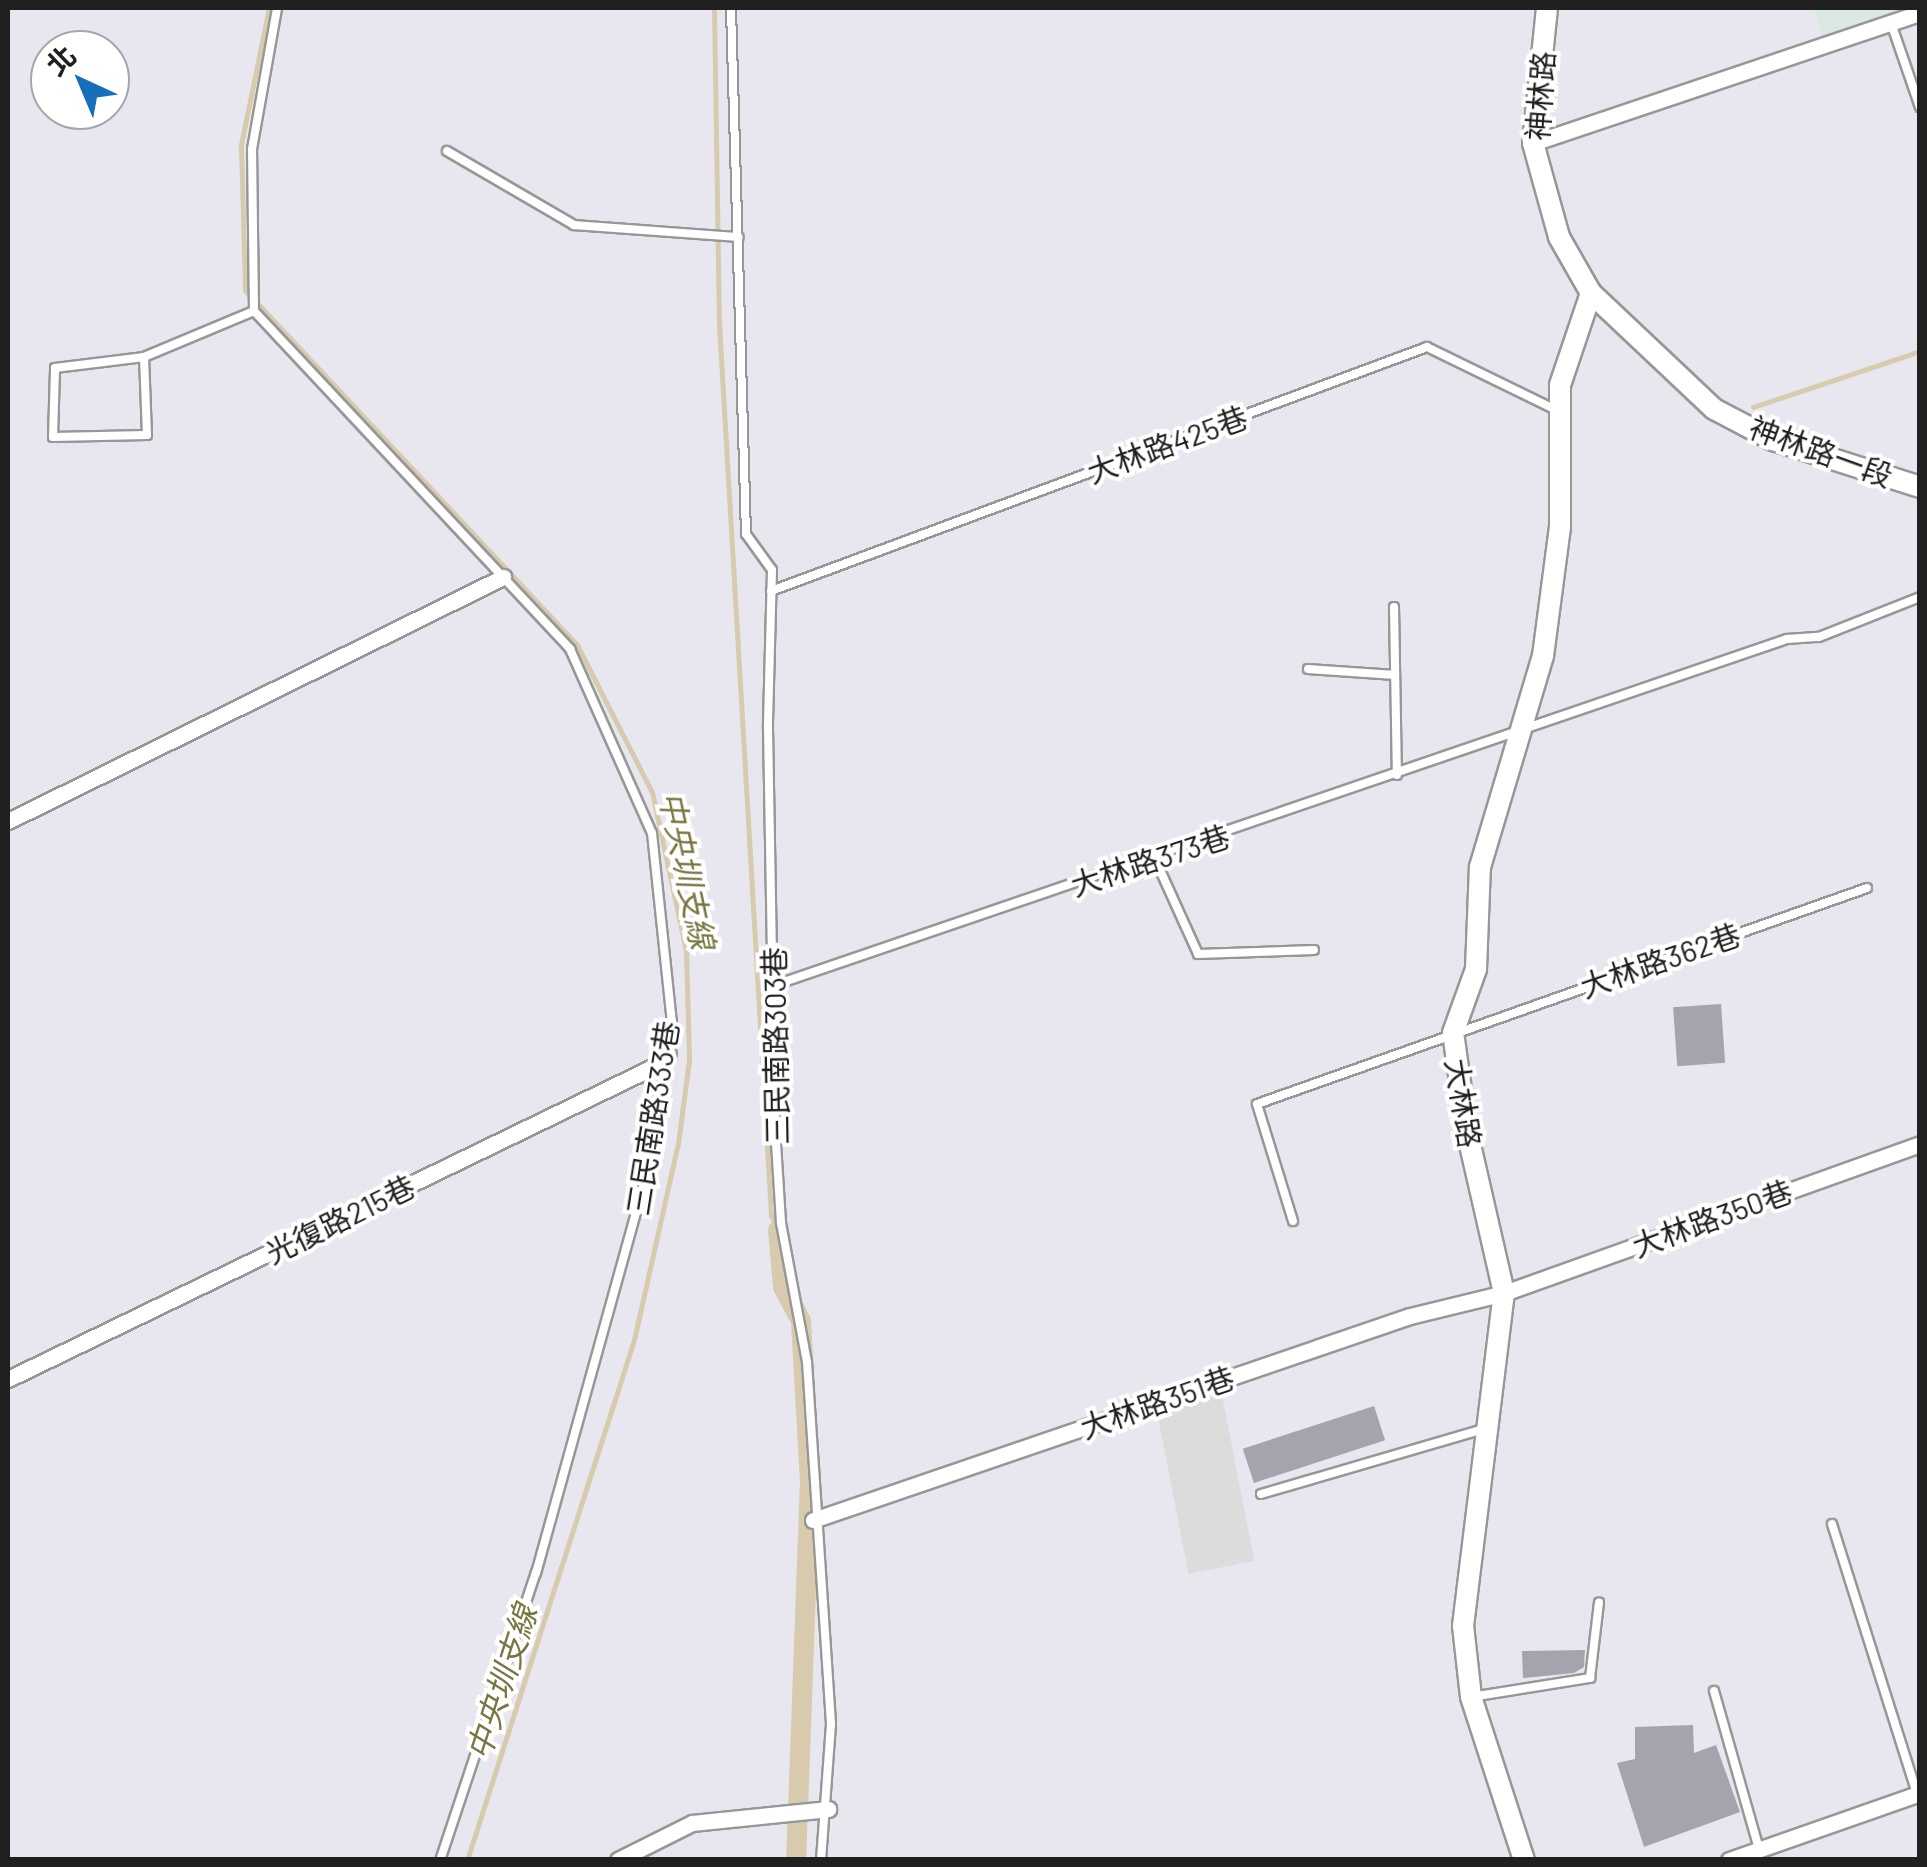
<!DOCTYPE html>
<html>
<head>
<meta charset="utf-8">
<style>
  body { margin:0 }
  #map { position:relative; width:1927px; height:1867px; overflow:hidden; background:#e8e7ef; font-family:Barlow,"Noto Sans TC",sans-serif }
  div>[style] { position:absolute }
  .industrial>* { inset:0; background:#dae8e3 }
  .parking>* { inset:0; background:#dcdcdc; transform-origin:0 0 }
  .stream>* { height:5px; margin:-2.5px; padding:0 2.5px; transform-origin:2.5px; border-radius:2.5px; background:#d8caac }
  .canal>* { height:20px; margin:-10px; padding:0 10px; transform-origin:10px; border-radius:10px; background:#d8caac }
  .building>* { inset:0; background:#a3a4ad; transform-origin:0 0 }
  .roads { filter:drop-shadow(2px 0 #979797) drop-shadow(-2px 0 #979797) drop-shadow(0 2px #979797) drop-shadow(0 -2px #979797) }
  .service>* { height:8px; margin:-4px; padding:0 4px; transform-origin:4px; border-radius:4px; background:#fff }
  .minor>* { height:15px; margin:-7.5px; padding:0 7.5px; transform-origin:7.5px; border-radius:7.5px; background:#fff }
  .tertiary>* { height:20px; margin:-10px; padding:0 10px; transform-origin:10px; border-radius:10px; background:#fff }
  span { translate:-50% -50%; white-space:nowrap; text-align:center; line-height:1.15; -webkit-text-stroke:8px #fff; paint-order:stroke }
  .street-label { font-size:30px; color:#202020 }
  .water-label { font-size:32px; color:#797641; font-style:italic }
  .frame { position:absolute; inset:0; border:10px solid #202020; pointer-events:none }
  .north { position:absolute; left:30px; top:30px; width:100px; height:100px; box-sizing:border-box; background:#fff; border:2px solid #a6a6a6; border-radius:50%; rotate:316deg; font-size:28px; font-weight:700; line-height:40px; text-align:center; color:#202020 }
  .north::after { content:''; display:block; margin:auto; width:35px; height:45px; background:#156fba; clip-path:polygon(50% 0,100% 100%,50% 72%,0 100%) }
</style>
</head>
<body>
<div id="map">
  <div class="industrial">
    <div style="clip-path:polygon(1814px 8px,1896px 8px,1899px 16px,1825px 42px)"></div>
  </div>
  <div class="parking">
    <div style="left:1222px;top:1395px;width:169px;height:67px;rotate:79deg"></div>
  </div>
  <div class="stream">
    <div style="left:269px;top:8px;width:140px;rotate:101.6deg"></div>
    <div style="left:241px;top:145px;width:145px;rotate:88.4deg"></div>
    <div style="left:245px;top:290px;width:486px;rotate:46.9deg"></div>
    <div style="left:577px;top:645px;width:165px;rotate:63deg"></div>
    <div style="left:652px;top:792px;width:162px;rotate:77.9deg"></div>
    <div style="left:686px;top:950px;width:110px;rotate:88.4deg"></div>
    <div style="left:689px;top:1060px;width:84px;rotate:97.5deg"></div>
    <div style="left:678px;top:1143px;width:202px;rotate:102.6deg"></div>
    <div style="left:634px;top:1340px;width:546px;rotate:107.8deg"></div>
    <div style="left:714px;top:8px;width:316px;rotate:89.1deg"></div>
    <div style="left:719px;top:324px;width:893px;rotate:86.66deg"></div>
    <div style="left:771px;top:1215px;width:17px;rotate:65deg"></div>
    <div style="left:1753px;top:407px;width:176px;rotate:-18.5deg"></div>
  </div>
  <div class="canal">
    <div style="left:778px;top:1230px;width:57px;rotate:85deg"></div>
    <div style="left:783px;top:1287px;width:38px;rotate:62deg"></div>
    <div style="left:801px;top:1321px;width:160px;rotate:86.8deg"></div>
    <div style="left:810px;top:1481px;width:379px;rotate:92.1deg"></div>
  </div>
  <div class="building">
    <div style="left:1721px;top:1004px;width:59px;height:48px;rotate:86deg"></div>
    <div style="left:1374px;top:1406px;width:36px;height:138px;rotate:72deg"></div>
    <div style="clip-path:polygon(1585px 1650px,1584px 1667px,1574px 1673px,1523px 1678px,1522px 1651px)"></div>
    <div style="clip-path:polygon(1693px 1725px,1694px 1753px,1716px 1745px,1740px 1812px,1644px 1847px,1617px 1763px,1635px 1759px,1635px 1727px)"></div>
  </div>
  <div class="roads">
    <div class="service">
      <div style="left:731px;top:8px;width:526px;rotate:88.37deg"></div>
      <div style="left:746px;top:534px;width:44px;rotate:54.2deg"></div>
      <div style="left:772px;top:570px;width:158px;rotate:91.5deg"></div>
      <div style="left:768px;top:728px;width:399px;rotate:89deg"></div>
      <div style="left:775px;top:1127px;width:96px;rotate:86.4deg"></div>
      <div style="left:781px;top:1223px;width:141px;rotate:79.4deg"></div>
      <div style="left:807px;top:1362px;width:363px;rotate:86.2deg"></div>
      <div style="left:831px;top:1724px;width:136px;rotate:94.2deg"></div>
      <div style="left:1891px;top:23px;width:89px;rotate:71deg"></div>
      <div style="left:447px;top:151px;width:147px;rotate:30.2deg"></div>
      <div style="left:574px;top:225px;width:165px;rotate:4.2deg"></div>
      <div style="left:254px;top:311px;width:463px;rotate:46.9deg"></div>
      <div style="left:570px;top:649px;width:201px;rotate:66deg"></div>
      <div style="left:652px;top:833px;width:190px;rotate:84deg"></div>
      <div style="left:672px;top:1022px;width:134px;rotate:98.6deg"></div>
      <div style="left:652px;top:1155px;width:433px;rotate:105.5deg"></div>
      <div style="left:536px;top:1572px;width:304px;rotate:108.4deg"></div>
      <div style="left:254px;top:311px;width:162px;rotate:-90.7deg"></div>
      <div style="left:252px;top:149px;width:143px;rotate:-79.9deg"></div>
      <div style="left:144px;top:357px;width:78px;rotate:87.8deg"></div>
      <div style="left:147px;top:435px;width:94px;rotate:178.8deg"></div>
      <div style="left:53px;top:437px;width:69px;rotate:-88.3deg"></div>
      <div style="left:55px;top:368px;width:90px;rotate:-7deg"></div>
      <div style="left:144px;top:357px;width:119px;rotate:-22.7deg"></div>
      <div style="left:771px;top:591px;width:700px;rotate:-20.4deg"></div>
      <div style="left:1427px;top:347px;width:146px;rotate:26deg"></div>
      <div style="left:1394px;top:607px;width:168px;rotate:89deg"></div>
      <div style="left:1308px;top:669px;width:87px;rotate:3.9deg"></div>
      <div style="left:1155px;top:859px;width:104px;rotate:65.6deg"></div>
      <div style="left:1198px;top:954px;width:116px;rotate:-2deg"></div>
      <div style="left:775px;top:985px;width:1070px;rotate:-18.88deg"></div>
      <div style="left:1787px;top:639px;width:32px;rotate:-4deg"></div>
      <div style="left:1819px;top:637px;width:109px;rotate:-21.6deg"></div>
      <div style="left:1293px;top:1221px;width:122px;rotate:-107.1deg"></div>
      <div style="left:1257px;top:1104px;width:647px;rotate:-19.5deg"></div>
      <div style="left:1261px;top:1494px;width:235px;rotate:-16.3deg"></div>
      <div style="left:1832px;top:1524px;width:283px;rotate:72.5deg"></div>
      <div style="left:1714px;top:1691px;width:164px;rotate:74.1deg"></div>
      <div style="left:1471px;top:1697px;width:121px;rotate:-9.1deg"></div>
      <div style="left:1590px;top:1678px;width:76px;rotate:-83.2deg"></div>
    </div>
    <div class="minor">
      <div style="left:1533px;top:143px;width:408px;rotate:-18.6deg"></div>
      <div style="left:8px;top:821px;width:552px;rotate:-26.24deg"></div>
      <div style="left:8px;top:1379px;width:723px;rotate:-25.82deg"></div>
      <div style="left:659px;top:1064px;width:14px;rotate:-51deg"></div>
      <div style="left:813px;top:1520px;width:631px;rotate:-18.87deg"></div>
      <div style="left:1410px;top:1316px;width:97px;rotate:-13.7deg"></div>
      <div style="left:1504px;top:1293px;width:442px;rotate:-19.7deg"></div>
      <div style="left:618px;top:1860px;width:83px;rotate:-26.6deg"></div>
      <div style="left:692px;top:1823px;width:137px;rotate:-5.9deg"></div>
      <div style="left:1729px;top:1860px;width:202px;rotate:-19.3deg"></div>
    </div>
    <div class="tertiary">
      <div style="left:1547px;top:8px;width:136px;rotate:95.9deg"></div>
      <div style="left:1533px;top:143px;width:98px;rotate:74.5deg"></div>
      <div style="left:1559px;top:237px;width:64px;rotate:60.3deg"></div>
      <div style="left:1591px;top:293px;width:169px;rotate:43.3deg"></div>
      <div style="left:1714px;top:409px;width:67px;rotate:27.7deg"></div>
      <div style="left:1773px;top:440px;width:154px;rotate:17.7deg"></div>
      <div style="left:1524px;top:1860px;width:171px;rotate:-108deg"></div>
      <div style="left:1471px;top:1697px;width:71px;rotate:-96.4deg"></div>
      <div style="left:1463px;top:1626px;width:336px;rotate:-83deg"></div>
      <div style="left:1504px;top:1293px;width:165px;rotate:-102.9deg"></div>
      <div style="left:1467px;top:1132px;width:100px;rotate:-98deg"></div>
      <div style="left:1453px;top:1033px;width:68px;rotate:-70.2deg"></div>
      <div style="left:1476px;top:969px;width:102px;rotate:-87.8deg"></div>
      <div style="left:1480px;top:867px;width:220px;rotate:-73.4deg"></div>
      <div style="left:1543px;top:656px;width:130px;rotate:-82.5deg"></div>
      <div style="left:1560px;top:527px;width:142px;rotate:-90deg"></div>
      <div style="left:1560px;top:385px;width:97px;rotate:-71.4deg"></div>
    </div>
  </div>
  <div class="street-label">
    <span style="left:1540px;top:96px;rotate:-86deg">神林路</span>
    <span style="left:1167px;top:444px;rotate:-20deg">大林路425巷</span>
    <span style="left:1821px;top:451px;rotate:20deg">神林路一段</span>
    <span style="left:1150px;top:860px;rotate:-18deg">大林路373巷</span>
    <span style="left:1660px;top:960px;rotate:-19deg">大林路362巷</span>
    <span style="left:775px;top:1046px;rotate:-91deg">三民南路303巷</span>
    <span style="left:1464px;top:1103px;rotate:81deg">大林路</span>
    <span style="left:652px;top:1118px;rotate:-81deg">三民南路333巷</span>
    <span style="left:1712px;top:1218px;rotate:-20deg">大林路350巷</span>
    <span style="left:340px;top:1219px;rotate:-26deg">光復路215巷</span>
    <span style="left:1157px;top:1402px;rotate:-19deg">大林路351巷</span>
  </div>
  <div class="water-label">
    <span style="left:688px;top:870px;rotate:78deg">中央圳支線</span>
    <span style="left:501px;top:1682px;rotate:-72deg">中央圳支線</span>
  </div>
  <div class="frame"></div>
  <div class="north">北</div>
</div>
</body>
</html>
